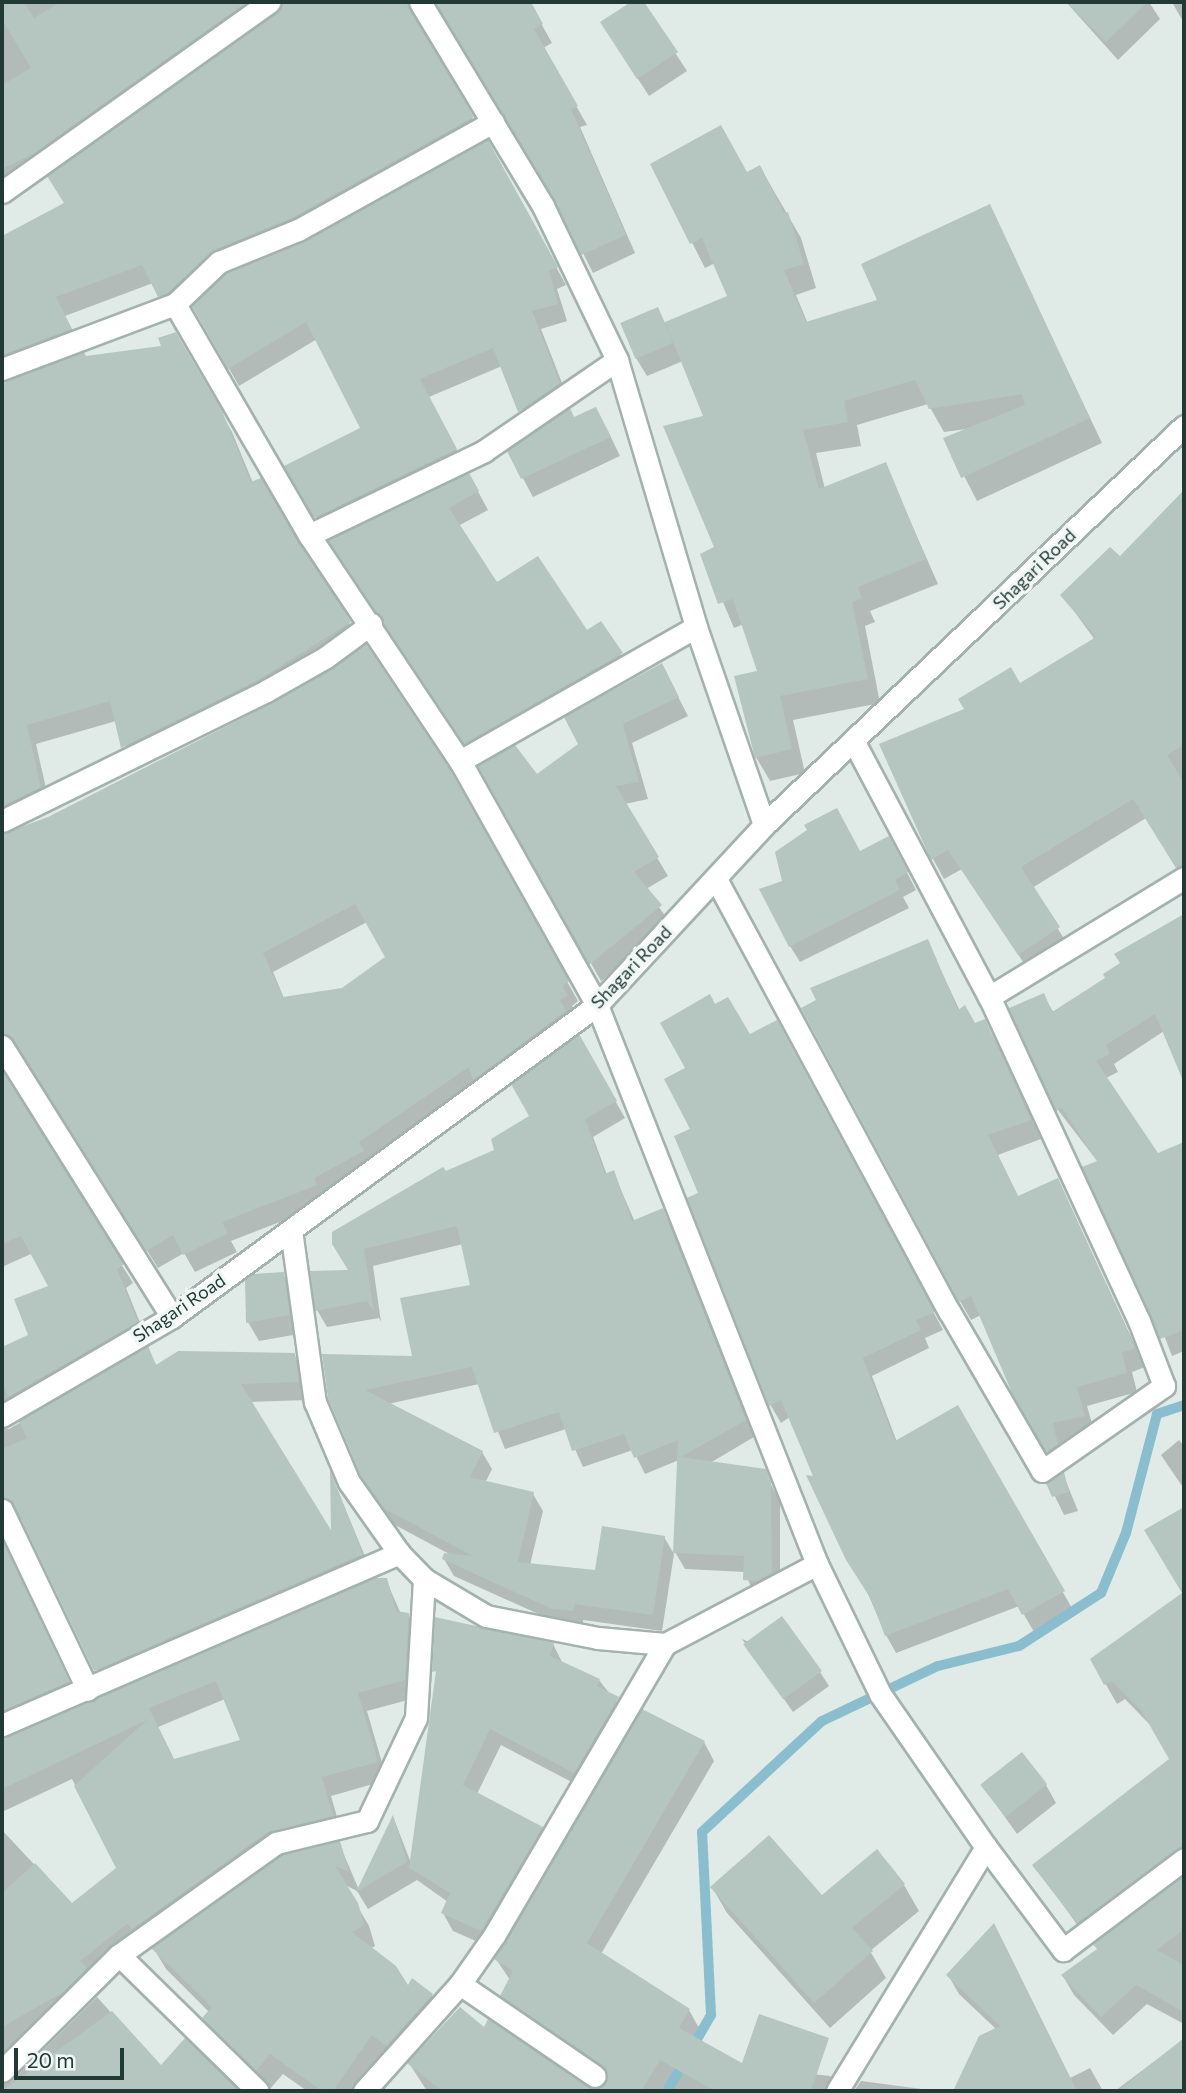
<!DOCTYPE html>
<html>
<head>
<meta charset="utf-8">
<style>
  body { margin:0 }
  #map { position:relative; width:1186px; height:2093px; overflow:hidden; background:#e0eae7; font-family:Commissioner,sans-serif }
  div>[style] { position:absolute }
  .shadow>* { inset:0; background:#0003 }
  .stream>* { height:10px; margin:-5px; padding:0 5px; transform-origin:5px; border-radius:5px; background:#8abece }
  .building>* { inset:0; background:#b5c5c0; transform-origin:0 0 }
  .roads { filter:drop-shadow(2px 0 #a3b2ae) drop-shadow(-2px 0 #a3b2ae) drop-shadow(0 2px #a3b2ae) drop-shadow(0 -2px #a3b2ae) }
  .minor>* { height:21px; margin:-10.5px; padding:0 10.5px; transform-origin:10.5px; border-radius:10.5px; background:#fff }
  span { translate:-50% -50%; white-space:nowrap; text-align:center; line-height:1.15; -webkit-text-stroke:7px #f0f7f4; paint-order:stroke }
  .street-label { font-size:18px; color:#213a35 }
  .frame { position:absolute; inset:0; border:4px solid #213a35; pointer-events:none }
  .scale { position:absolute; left:14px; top:2048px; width:110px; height:32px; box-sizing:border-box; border:4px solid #213a35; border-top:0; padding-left:9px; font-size:21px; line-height:24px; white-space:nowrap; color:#213a35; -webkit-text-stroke:5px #f0f7f4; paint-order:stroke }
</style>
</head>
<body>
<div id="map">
  <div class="shadow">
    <div style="clip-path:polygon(2px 2px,529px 2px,552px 43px,543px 48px,587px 125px,580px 127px,635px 253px,593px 273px,558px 203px,444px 14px,430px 7px,418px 15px,418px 28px,483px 136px,224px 268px,170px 314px,153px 283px,65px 316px,81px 347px,8px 375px,2px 382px,2px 237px,66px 204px,279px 8px,2px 193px)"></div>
    <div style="clip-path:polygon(634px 2px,642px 2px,687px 71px,649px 96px,602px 23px)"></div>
    <div style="clip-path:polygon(1066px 2px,1149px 2px,1160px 19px,1118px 60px)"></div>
    <div style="clip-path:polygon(1184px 2px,1184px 23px,1173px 4px)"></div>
    <div style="clip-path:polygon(497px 160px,566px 285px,557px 289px,567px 321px,541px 329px,569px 401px,530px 428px,502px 366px,429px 397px,466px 468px,326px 535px,287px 467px,363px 429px,317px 339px,239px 386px,194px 307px)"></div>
    <div style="clip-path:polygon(652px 164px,747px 174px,760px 167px,801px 238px,816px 288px,796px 295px,808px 324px,880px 301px,989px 206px,1102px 443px,977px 501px,945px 439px,967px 429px,944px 432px,928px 404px,857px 425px,861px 446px,816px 453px,825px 489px,885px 464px,938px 584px,870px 611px,875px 622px,865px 626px,880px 703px,793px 720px,805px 773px,770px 781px,756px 757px,760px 672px,744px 624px,734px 628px,703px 555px,716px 548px,705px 417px,683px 361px,647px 376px,636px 358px,657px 309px,665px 323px,729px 297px,715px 263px,705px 268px)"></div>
    <div style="clip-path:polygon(175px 334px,232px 432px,253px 483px,260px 480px,360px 641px,133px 765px,116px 721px,36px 744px,50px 806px,2px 831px,2px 382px,85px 358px,163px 347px)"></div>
    <div style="clip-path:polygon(606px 427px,620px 456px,533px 497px,509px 452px)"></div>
    <div style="clip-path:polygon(469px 475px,488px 510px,458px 526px,496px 585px,587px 633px,601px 623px,631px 672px,476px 760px,341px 558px)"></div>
    <div style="clip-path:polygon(1184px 493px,1184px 610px,1168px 627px,1184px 644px,1184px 878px,1146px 818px,1032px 888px,1070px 948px,1031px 974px,962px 869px,944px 879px,933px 859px,1020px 685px,1095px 640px,1063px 596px,1120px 559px)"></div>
    <div style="clip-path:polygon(671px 683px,688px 716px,632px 743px,648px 799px,625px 804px,668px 876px,646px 889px,671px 924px,601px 981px,480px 767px,537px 777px)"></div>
    <div style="clip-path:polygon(evenodd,447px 769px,578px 1001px,572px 1006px,577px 1014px,326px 1204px,231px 1241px,237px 1252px,195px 1272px,184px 1253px,158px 1268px,26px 1057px,12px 1051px,2px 1058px,2px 834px,447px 769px,367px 922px,387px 958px,342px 990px,284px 998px,273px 972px,367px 922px)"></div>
    <div style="clip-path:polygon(860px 853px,898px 855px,916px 890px,903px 897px,909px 908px,800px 962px,790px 946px,784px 882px)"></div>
    <div style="clip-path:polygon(1184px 916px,1184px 1075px,1164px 1031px,1114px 1064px,1118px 1072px,1106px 1078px,1158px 1155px,1178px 1146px,1184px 1157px,1184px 1351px,1172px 1356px,1098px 1162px,1058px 1110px,1043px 995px,1054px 1013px,1107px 979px,1122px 964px,1117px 956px)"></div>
    <div style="clip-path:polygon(927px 941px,960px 1011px,975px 1025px,984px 1021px,995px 1040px,1041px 1139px,998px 1155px,1019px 1198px,1058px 1180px,1145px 1367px,1132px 1372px,1137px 1392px,1087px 1406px,1095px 1434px,1063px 1442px,1068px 1463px,1058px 1470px,1013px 1392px,981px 1315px,971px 1320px,960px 1301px)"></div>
    <div style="clip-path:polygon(715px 1006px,749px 1037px,787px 1040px,943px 1330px,925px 1338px,929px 1348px,872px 1376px,897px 1442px,958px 1407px,1073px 1610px,1034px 1632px,1019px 1606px,896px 1653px,886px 1635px,790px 1417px,781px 1423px,771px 1406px,689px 1199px,701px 1194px,687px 1069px)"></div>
    <div style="clip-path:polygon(579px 1037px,625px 1118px,593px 1137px,607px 1175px,613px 1172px,635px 1222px,662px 1210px,672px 1227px,754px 1437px,710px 1463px,764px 1471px,780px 1502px,780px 1590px,755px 1597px,745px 1572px,685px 1569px,675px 1552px,679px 1460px,645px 1474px,633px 1450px,583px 1467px,566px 1429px,505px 1449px,479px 1384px,388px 1404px,482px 1452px,492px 1469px,485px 1483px,533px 1494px,543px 1511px,530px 1565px,597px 1572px,664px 1537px,674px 1554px,662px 1631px,583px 1620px,583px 1627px,563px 1625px,454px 1576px,444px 1559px,453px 1556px,395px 1525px,373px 1493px,329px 1398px,414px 1358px,472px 1286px,463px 1244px,373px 1266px,381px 1322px,379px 1318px,327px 1327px,317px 1310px,350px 1271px,334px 1244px,445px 1173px,496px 1151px,532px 1116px)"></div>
    <div style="clip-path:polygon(2px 1074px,133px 1283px,126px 1288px,147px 1340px,3px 1428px,9px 1429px,147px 1349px,157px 1366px,294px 1355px,305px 1374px,308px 1400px,250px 1402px,333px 1537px,332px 1477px,372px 1573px,106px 1689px,24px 1521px,15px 1515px,2px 1529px,2px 1348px,30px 1336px,51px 1287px,33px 1253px,2px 1267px)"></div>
    <div style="clip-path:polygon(283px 1274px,293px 1293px,299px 1334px,259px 1341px,248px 1322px)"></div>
    <div style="clip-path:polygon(1179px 1440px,1184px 1446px,1184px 1489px,1161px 1455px)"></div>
    <div style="clip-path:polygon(1063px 1474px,1078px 1511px,1064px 1515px,1049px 1484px)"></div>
    <div style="clip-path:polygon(evenodd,2px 1540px,78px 1700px,6px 1732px,2px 1737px,7px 1739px,386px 1580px,401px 1614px,408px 1615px,418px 1633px,415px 1698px,367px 1711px,387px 1780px,331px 1796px,342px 1834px,279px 1850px,144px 1947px,96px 1988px,3px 2082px,11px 2082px,97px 1997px,161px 2068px,185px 2040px,237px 2091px,2px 2091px,2px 1830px,72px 1905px,118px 1868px,72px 1779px,2px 1812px,2px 1540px,225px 1699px,243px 1741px,175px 1761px,158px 1727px,225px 1699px)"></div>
    <div style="clip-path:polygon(1184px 1593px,1184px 1870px,1089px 1941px,1034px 1865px,1171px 1759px,1154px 1729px,1125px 1699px,1117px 1704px,1092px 1660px)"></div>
    <div style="clip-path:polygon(437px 1619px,553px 1644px,563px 1664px,599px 1680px,627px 1716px,585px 1789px,501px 1745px,477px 1794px,541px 1828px,552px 1846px,492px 1948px,453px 1931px,443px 1913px,448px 1902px,417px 1880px,368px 1909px,357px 1891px,345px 1885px,369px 1926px,375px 1946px,370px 1949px,409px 1989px,412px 1980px,432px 1995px,444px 2016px,359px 2091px,307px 2091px,283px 2074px,269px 2090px,216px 2039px,204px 2018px,209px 2012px,166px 1969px,154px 1949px,339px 1843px,359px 1890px,394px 1819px,411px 1863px,437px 1678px)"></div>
    <div style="clip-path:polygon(742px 1639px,820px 1672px,829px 1686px,793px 1712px)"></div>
    <div style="clip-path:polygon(704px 1742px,714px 1761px,601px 1954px,689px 2010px,699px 2028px,694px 2038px,743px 2066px,798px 2044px,787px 2091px,427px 2091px,409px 2063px,484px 2030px,587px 2089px,607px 2085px,609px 2079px,513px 2014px,502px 1996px,510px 1980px,496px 1959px)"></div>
    <div style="clip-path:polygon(982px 1785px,1046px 1785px,1056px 1803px,1017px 1834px)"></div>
    <div style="clip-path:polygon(1184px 1877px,1184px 2024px,1147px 2004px,1113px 2035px,1074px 1995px,1063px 1976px,1099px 1950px,1095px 1944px)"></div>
    <div style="clip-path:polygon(904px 1885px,919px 1911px,870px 1951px,886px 1978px,830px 2028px,727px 1913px,712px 1887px,822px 1898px)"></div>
    <div style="clip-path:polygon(948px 1975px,1070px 2078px,1090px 2068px,1103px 2091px,955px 2091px,980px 2037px,996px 2029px,959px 1994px)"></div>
    <div style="clip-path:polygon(1184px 2039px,1184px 2091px,1115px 2091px)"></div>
    <div style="clip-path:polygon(812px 2074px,830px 2076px,839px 2091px,812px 2091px)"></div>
    <div style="clip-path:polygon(861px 2081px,937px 2091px,854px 2091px)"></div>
  </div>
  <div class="stream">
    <div style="left:667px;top:2091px;width:88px;rotate:-59.9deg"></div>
    <div style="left:711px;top:2015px;width:183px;rotate:-92.8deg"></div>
    <div style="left:702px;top:1832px;width:163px;rotate:-42.8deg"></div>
    <div style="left:822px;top:1721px;width:128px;rotate:-25.4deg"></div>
    <div style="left:938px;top:1666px;width:83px;rotate:-13.9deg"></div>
    <div style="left:1019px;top:1646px;width:98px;rotate:-32.9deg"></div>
    <div style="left:1101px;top:1593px;width:65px;rotate:-67.4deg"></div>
    <div style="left:1126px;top:1533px;width:123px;rotate:-75.4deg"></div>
    <div style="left:1157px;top:1414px;width:28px;rotate:-18deg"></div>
  </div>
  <div class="building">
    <div style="clip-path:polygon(2px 2px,24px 2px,34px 18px,61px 2px,247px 2px,33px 154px,2px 169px,2px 85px,31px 68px,2px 19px)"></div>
    <div style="clip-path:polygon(282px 2px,407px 2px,474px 117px,292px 218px,214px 250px,168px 293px,158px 297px,142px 265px,56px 297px,72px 329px,2px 355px,2px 236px,64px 203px,47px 176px,277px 13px)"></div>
    <div style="clip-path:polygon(435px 2px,531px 2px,543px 24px,534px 29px,578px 106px,571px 109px,626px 235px,581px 255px,554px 199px)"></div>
    <div style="clip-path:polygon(631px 2px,644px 2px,678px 52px,637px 79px,600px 22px)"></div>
    <div style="clip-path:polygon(1066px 2px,1148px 2px,1106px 42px)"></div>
    <div style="clip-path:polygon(721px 125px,747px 172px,760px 165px,784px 213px,788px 212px,804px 264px,784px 270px,806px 322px,877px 300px,861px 264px,990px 204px,1090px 418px,961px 478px,943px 438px,1025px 405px,1022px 394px,929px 409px,915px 380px,844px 401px,848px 422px,803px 430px,819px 489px,886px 462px,926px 559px,858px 587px,862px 598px,852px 602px,868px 679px,780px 696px,792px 749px,755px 758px,734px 676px,757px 671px,733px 599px,718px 604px,700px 554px,714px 547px,663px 426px,703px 416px,665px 322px,727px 296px,702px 238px,690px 244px,650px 164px)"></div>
    <div style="clip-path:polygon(488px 140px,558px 267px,549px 271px,558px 304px,532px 311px,560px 383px,518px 412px,493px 348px,420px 379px,457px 449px,314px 518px,284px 466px,360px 428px,306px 322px,228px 369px,192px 306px,226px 273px,304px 241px)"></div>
    <div style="left:658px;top:307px;width:39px;height:41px;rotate:67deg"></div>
    <div style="clip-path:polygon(171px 324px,222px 411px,251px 482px,261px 478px,351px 622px,260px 679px,121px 748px,110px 701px,27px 725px,41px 787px,2px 806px,2px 382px,84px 352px,86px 356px,161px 346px,158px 338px,176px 332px)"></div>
    <div style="clip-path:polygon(596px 407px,611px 437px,521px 479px,507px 451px,570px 408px,574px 417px)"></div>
    <div style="clip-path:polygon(469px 473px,479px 491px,449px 508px,497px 582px,538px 556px,587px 630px,601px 621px,623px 653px,464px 744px,328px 540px)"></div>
    <div style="clip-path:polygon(1184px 490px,1184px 745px,1167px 755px,1184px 783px,1184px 865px,1176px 868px,1133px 799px,1021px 867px,1060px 927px,1018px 955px,948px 850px,931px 860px,879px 744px,964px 709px,958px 699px,1011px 667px,1020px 683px,1096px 637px,1060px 595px,1110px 547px,1120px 556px)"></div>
    <div style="clip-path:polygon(evenodd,366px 644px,449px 768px,569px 981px,562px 987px,568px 995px,560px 1000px,566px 1011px,473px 1080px,469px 1067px,359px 1142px,364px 1151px,314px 1178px,317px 1185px,222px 1222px,228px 1233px,183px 1255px,173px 1235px,146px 1251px,13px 1039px,2px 1033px,2px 834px,48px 817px,272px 703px,366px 644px,355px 904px,385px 957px,342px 988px,283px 997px,263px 953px,355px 904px)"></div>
    <div style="clip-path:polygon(662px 663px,679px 697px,623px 724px,639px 782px,616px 786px,659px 857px,634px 872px,662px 905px,589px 965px,478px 766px,515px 745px,537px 774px,578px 744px,564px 717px)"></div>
    <div style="clip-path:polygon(837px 808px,860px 851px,889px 836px,908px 872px,895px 880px,900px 890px,789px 947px,759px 889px,782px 881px,775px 852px,807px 830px,804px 825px)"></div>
    <div style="clip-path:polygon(1184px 914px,1184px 1083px,1155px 1014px,1106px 1045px,1110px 1054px,1096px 1061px,1158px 1153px,1184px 1142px,1184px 1330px,1160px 1339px,1082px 1167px,1097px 1161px,1062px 1108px,1056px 1111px,1009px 1008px,1044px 993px,1052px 1012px,1105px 978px,1103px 974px,1120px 963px,1114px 954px)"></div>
    <div style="clip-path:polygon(928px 939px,958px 1010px,965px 1005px,975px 1023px,985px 1019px,1031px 1120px,988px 1135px,1018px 1196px,1058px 1178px,1135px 1348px,1122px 1353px,1127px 1373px,1077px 1387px,1085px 1416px,1053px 1423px,1058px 1444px,1046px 1452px,1012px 1393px,971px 1296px,959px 1302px,801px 1008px,816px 1000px,810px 988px)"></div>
    <div style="clip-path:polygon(710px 994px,715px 1004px,728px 997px,750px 1034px,777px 1020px,935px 1312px,916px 1320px,921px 1330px,863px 1358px,895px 1441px,958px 1405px,1065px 1591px,1022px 1615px,1008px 1589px,885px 1636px,871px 1599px,846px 1560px,806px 1475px,813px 1476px,781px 1400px,769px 1406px,687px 1198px,698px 1193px,674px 1136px,690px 1129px,664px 1079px,685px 1068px,660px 1023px)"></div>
    <div style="clip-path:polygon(579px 1034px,617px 1101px,585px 1119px,605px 1174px,614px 1170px,632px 1221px,663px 1208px,746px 1420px,681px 1457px,766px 1469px,771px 1483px,772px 1573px,757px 1581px,743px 1580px,744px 1556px,673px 1553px,678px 1440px,634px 1458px,624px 1434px,572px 1451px,559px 1412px,494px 1433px,472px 1367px,365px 1390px,483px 1451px,470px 1477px,534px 1492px,518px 1562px,595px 1570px,602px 1526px,665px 1536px,653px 1615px,574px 1604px,574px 1611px,552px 1609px,442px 1559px,444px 1553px,473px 1556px,383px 1508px,361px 1476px,328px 1398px,322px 1354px,412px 1356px,400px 1298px,470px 1285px,457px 1226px,364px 1249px,374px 1312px,367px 1301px,315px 1311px,310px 1271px,348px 1270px,332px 1244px,332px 1232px,443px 1167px,446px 1171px,494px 1150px,491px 1139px,529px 1116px,511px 1084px)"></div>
    <div style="clip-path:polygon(2px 1070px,124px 1264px,117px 1269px,138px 1322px,8px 1397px,2px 1382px,2px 1347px,28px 1335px,14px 1299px,48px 1286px,21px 1236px,2px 1244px)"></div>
    <div style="clip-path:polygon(284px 1272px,290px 1315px,246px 1323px,245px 1280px,253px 1274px)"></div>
    <div style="clip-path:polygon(148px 1346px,156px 1365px,178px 1351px,295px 1353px,299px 1382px,241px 1384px,331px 1530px,330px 1470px,363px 1554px,94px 1671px,14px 1504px,2px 1495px,2px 1449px,27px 1438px,19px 1421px)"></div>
    <div style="clip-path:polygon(1064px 1472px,1069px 1492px,1052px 1497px,1046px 1483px)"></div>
    <div style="clip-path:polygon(1184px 1507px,1184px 1846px,1077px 1923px,1032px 1865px,1169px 1759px,1141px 1710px,1112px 1681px,1104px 1685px,1090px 1659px,1182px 1593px,1144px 1530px)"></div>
    <div style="clip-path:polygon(2px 1540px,69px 1682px,2px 1711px)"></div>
    <div style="clip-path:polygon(evenodd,373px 1578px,387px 1578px,396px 1611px,409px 1613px,405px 1680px,358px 1693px,378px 1762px,322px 1777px,333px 1816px,268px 1832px,132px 1929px,127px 1924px,80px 1961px,87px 1968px,62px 1993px,2px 2027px,2px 1893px,35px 1863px,72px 1903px,116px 1868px,74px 1786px,147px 1720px,2px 1789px,2px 1738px,373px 1578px,216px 1681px,240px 1740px,174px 1759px,149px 1708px,216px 1681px)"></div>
    <div style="left:782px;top:1616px;width:68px;height:48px;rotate:54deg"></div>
    <div style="clip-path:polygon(435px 1617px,554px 1643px,550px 1656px,600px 1679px,597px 1686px,619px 1697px,574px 1773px,490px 1729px,463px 1785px,543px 1827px,481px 1931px,441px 1913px,450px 1893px,409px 1868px,436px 1671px,432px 1672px)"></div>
    <div style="clip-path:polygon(642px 1709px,705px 1741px,587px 1943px,690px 2009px,679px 2028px,742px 2063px,759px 2014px,829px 2038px,811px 2091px,715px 2091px,660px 2060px,641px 2091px,442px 2091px,407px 2063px,460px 2007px,484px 2027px,488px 2019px,588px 2087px,600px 2088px,606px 2083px,602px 2065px,500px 1996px,513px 1971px,494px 1959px)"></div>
    <div style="left:1022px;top:1752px;width:41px;height:53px;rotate:52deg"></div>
    <div style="clip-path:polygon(393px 1815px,407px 1862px,356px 1892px)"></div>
    <div style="clip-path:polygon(769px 1835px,822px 1895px,877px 1849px,905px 1884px,852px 1928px,873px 1951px,814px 2003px,710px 1887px)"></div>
    <div style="clip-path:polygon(340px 1841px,349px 1872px,335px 1866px,358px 1903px,364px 1925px,352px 1932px,396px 1966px,408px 1985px,412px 1978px,433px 1994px,386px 2046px,372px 2035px,333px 2091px,322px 2091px,270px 2054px,256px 2071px,202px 2018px,211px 2008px,207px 2002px,151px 1948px,282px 1855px)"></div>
    <div style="clip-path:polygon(1184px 1875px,1184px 1929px,1157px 1950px,1184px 1965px,1184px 2012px,1136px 1985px,1101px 2017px,1061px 1975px,1097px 1949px,1093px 1944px)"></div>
    <div style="clip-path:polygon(994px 1923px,1077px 2091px,953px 2091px,979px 2036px,1000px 2026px,946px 1975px)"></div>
    <div style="clip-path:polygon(112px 2011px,161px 2065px,185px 2038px,239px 2090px,2px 2091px)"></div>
    <div style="clip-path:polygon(1184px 2038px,1184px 2091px,1118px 2091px)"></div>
  </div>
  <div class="roads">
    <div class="minor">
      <div style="left:420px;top:2px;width:238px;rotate:58.9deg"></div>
      <div style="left:543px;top:206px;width:171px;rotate:64.3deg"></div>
      <div style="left:617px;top:360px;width:278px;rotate:73.5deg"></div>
      <div style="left:696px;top:627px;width:209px;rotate:71deg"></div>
      <div style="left:2px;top:192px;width:328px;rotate:-35.4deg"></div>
      <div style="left:175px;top:304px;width:267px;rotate:59.9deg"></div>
      <div style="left:309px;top:535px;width:272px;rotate:56.3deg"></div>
      <div style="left:460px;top:761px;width:280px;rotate:60.7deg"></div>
      <div style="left:597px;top:1005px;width:601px;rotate:68.52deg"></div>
      <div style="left:817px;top:1564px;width:172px;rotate:152.2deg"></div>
      <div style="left:665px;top:1644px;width:336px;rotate:120.4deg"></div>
      <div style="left:495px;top:1934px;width:61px;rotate:125deg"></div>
      <div style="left:460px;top:1984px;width:144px;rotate:131.9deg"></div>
      <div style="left:2px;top:369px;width:185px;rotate:-20.6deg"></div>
      <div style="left:175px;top:304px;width:61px;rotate:-43.7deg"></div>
      <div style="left:219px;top:262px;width:85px;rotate:-22.1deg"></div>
      <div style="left:298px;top:230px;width:223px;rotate:-29deg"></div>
      <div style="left:309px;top:535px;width:194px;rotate:-25.6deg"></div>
      <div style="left:484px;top:451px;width:161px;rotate:-34.4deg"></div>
      <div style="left:460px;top:761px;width:271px;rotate:-29.6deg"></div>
      <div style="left:2px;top:821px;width:294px;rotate:-26.2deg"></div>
      <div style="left:266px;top:691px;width:69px;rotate:-29.5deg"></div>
      <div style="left:326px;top:657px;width:56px;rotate:-36.3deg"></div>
      <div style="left:716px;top:879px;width:491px;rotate:61.7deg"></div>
      <div style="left:949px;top:1311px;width:185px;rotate:59.8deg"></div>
      <div style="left:1042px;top:1471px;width:149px;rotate:-34.9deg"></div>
      <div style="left:1164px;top:1386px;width:70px;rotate:-111deg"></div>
      <div style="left:1139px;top:1321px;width:357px;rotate:-114.8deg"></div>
      <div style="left:989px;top:997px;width:289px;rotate:-117.9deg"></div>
      <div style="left:989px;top:997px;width:228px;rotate:-31.4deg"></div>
      <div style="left:2px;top:1046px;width:320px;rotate:57.9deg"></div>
      <div style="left:291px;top:1230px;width:174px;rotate:82.1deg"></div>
      <div style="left:315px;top:1402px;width:87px;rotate:67deg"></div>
      <div style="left:349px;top:1482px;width:87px;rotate:54.8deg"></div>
      <div style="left:399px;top:1553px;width:36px;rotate:46deg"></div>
      <div style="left:424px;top:1579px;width:72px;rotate:30.8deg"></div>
      <div style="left:486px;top:1616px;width:114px;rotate:11.1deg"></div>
      <div style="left:598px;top:1638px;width:67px;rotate:5.1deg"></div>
      <div style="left:2px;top:1416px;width:197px;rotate:-30.2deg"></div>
      <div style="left:172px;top:1317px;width:527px;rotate:-36.28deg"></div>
      <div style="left:597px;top:1005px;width:246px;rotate:-47.1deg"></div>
      <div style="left:764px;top:825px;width:579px;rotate:-43.53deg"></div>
      <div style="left:2px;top:1510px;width:199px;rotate:64.5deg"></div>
      <div style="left:817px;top:1564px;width:144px;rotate:64.1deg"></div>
      <div style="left:880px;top:1694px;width:186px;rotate:55.3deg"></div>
      <div style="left:2px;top:1725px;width:433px;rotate:-23.4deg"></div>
      <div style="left:119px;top:1955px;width:194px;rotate:44.4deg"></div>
      <div style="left:460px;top:1984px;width:163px;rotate:34.3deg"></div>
      <div style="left:2px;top:2071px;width:165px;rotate:-44.8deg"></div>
      <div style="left:119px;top:1955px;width:193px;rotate:-35.5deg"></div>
      <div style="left:276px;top:1843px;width:94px;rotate:-13.6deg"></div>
      <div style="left:367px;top:1821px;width:114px;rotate:-64.6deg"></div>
      <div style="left:416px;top:1718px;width:139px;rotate:-86.7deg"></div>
      <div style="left:837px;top:2091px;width:286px;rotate:-58.6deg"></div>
      <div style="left:986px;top:1847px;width:129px;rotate:53.2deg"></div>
      <div style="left:1063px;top:1950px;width:151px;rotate:-36.9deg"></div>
    </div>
  </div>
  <div class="street-label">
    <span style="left:1034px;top:569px;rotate:-44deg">Shagari Road</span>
    <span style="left:631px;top:967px;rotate:-46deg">Shagari Road</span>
    <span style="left:179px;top:1308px;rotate:-34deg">Shagari Road</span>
  </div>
  <div class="frame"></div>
  <div class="scale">20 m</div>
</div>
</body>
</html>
